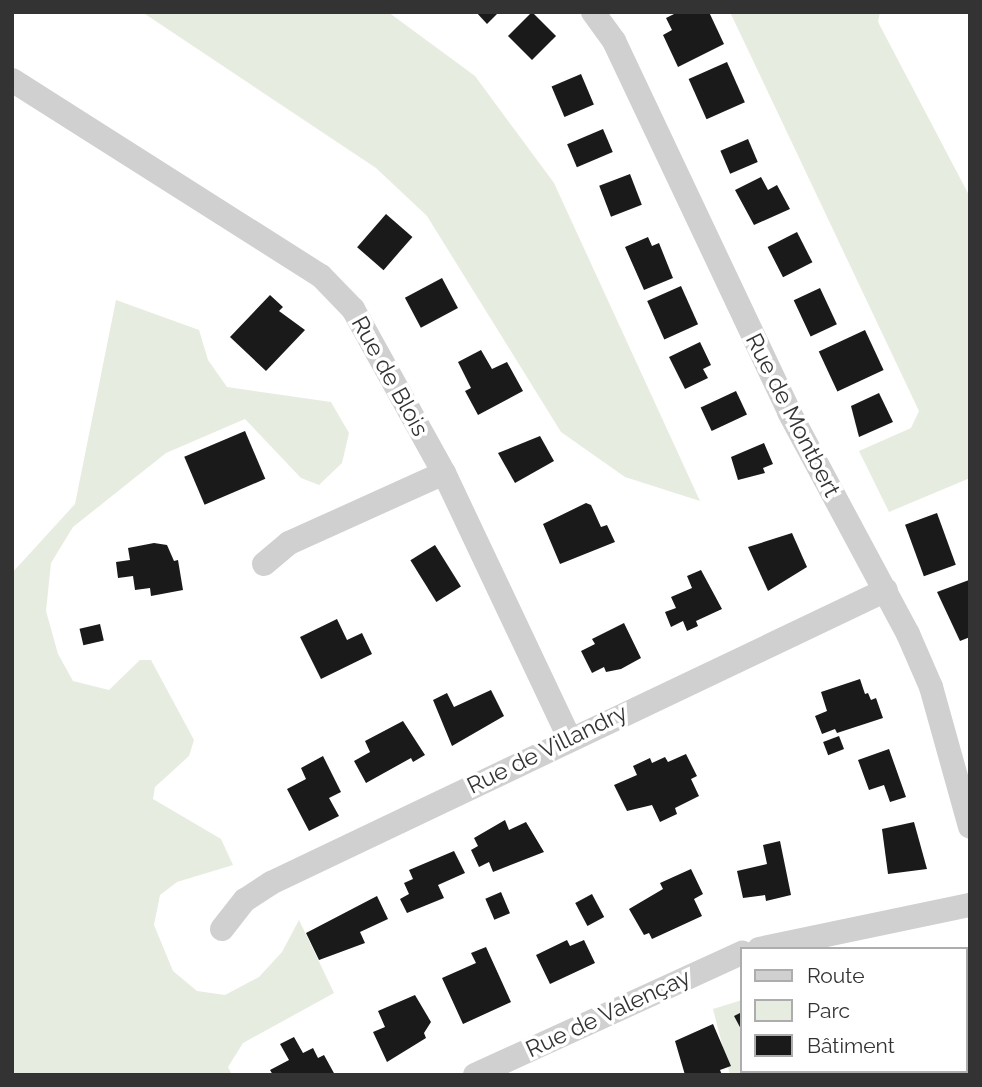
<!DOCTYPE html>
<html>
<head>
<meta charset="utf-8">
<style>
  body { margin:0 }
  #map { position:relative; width:982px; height:1087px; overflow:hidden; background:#fff; font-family:Raleway,sans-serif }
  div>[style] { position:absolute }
  .green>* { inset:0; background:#e6ecdf }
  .building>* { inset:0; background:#1a1a1a; transform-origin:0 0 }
  .street>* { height:24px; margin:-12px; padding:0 12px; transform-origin:12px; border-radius:12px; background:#d0d0d0 }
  span { translate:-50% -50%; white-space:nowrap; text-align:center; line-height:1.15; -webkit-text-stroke:7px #fff; paint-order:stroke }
  .street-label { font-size:23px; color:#333 }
  .frame { position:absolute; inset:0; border:14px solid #333; pointer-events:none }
  .legend { position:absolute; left:740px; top:947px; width:228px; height:126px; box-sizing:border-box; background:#fff; border:2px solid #adadad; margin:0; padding:9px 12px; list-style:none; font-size:21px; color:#333 }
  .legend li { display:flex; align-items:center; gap:14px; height:35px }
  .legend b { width:35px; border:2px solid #adadad }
</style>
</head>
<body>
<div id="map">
  <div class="green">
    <div style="clip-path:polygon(142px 12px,388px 12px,475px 76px,554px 183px,700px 501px,625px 477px,561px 432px,427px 216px,376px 168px)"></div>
    <div style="clip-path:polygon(730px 12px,880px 12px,878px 22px,970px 197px,970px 478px,889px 512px,859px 451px,911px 428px,919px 411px)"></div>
    <div style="clip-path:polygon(116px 300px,199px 330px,208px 360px,227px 387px,331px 402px,349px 433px,342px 463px,319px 485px,301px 478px,245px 419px,166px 453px,73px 527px,51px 563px,46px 611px,58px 654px,73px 681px,109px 690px,140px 660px,151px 660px,194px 740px,189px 756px,155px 787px,153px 799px,221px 839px,233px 865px,177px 882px,160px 895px,154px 925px,173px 971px,197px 991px,225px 995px,259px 977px,282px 952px,299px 920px,334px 993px,243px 1043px,228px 1067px,232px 1075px,12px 1075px,12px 573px,75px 504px)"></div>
    <div style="clip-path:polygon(742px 1000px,742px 1071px,866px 1075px,730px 1075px,713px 1009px)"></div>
  </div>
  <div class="building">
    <div style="clip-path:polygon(476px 12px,499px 12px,487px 24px)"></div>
    <div style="left:532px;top:12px;width:34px;height:34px;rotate:45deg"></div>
    <div style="clip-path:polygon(678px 12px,709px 12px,724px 44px,678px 67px,663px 35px,672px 30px,666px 18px)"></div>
    <div style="left:727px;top:62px;width:44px;height:42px;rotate:66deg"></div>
    <div style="left:581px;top:74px;width:33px;height:32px;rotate:67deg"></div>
    <div style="left:603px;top:129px;width:25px;height:39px;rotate:67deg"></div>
    <div style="left:748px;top:139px;width:25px;height:30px;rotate:67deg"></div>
    <div style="left:630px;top:174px;width:33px;height:33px;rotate:69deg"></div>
    <div style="clip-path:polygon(761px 177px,768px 190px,777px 185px,790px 209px,754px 225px,735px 190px)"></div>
    <div style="left:386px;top:214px;width:35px;height:44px;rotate:41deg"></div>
    <div style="left:797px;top:232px;width:34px;height:33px;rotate:63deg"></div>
    <div style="clip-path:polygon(648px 237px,652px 246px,659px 243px,673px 278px,644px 290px,625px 247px)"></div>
    <div style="left:442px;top:278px;width:34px;height:42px;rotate:62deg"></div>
    <div style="left:681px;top:286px;width:42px;height:37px;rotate:66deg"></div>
    <div style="left:820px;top:288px;width:40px;height:29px;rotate:65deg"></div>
    <div style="clip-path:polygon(270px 295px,283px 307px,279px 311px,305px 330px,266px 371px,230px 337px)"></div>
    <div style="left:865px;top:330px;width:44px;height:51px;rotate:65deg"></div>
    <div style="clip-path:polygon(700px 342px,711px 365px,703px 369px,708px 378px,685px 389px,669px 357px)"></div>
    <div style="clip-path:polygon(481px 350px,492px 369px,507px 362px,523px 391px,478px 415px,465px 391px,471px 388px,458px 362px)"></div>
    <div style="left:736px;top:391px;width:26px;height:39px;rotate:65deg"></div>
    <div style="clip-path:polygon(879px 393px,893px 422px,859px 437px,851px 406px)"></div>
    <div style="left:245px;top:431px;width:52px;height:66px;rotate:67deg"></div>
    <div style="clip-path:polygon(540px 436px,554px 461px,515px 483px,498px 453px)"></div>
    <div style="clip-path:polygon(764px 443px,773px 464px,763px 468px,765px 473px,738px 480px,731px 457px)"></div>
    <div style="clip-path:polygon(586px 503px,591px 505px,601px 527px,607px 525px,615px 542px,560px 564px,543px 524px)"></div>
    <div style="left:937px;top:513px;width:55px;height:34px;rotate:70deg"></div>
    <div style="clip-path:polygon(792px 533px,807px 567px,768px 591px,748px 547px)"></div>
    <div style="clip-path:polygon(154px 543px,167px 545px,174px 561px,178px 560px,183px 590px,151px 596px,150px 588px,135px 590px,133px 576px,118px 578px,116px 562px,130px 560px,128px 548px)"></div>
    <div style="left:435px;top:545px;width:49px;height:29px;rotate:58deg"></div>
    <div style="clip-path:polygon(701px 570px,722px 609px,696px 621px,698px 626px,687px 631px,683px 621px,671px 627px,665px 612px,676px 608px,671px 597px,692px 588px,687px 576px)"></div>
    <div style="clip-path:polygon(969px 580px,970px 637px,960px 641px,937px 592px)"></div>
    <div style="clip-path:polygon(337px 619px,347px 640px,362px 633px,372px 654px,321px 679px,300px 637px)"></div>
    <div style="clip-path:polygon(624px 623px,641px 658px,621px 669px,606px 672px,604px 667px,592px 673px,581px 651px,595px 644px,592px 639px)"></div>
    <div style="left:100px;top:624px;width:17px;height:21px;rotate:77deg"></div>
    <div style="clip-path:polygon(860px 679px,865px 694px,868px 693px,871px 700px,876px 698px,883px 718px,837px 733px,835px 729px,822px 734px,815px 716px,827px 711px,821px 692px)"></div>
    <div style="clip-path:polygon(491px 690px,504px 716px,452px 746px,433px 700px,447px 693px,454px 707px)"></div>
    <div style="clip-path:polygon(403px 721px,425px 755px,413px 762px,411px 758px,366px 783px,354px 761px,370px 752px,365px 741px)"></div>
    <div style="left:839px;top:736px;width:14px;height:17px;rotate:69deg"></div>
    <div style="clip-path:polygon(889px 749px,906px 797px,890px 802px,884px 785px,869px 790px,858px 760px)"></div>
    <div style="clip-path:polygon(686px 754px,697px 776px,691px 779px,699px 796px,675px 808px,677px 814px,660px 822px,652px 805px,627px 811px,614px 785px,637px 775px,633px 766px,650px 758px,652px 763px,665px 757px,668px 762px)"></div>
    <div style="clip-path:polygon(323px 756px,341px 792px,329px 798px,339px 816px,309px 831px,287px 789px,306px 779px,301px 768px)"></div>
    <div style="clip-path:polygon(505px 820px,509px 830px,526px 822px,544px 852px,493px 872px,489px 862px,479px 867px,471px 850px,478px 846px,474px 838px)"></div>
    <div style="clip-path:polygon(914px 822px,927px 869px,888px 874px,882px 829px)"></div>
    <div style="clip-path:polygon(780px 841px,791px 895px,766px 901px,765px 895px,743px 898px,737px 871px,767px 864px,763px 845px)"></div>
    <div style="clip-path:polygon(454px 851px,465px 873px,438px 885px,444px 898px,407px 913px,400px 899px,409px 894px,404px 883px,413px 879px,409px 870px)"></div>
    <div style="clip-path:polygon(691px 869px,703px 894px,694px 899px,702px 916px,652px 939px,649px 933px,644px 935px,629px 909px,663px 889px,660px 883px)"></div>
    <div style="left:501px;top:892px;width:23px;height:17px;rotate:67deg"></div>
    <div style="left:592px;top:894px;width:26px;height:19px;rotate:62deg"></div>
    <div style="clip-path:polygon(377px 896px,388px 919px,360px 932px,365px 943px,319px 960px,306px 933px)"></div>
    <div style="clip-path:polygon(567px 940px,570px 946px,584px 940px,595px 963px,550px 984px,536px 955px)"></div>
    <div style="clip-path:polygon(486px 947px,511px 1002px,463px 1024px,442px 978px,476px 963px,471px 953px)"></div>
    <div style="clip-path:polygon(415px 995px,431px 1022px,424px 1033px,426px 1038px,387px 1062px,373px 1032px,385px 1027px,378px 1011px)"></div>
    <div style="clip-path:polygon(742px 1012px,742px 1031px,734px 1016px)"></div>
    <div style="clip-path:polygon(713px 1024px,731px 1066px,720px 1070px,722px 1075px,685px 1075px,675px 1041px)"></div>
    <div style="clip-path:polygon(294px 1037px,303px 1053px,313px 1048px,318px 1058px,324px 1055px,335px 1075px,273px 1075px,270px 1070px,289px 1060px,280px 1044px)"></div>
    <div style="clip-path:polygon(967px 1044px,970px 1075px,940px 1075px,940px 1071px,966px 1071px)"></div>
  </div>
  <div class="street">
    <div style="left:593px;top:12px;width:36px;rotate:54deg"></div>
    <div style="left:614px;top:41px;width:410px;rotate:64.7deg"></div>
    <div style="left:789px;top:412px;width:252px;rotate:61.8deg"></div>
    <div style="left:908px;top:634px;width:58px;rotate:66.5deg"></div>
    <div style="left:931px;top:687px;width:145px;rotate:74.4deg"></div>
    <div style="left:12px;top:80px;width:366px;rotate:32.4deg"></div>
    <div style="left:321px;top:276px;width:46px;rotate:45.9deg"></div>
    <div style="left:353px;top:309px;width:188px;rotate:61deg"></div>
    <div style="left:444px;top:473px;width:293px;rotate:64.7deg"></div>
    <div style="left:264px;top:564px;width:33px;rotate:-40deg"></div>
    <div style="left:289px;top:543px;width:170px;rotate:-24.3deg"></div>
    <div style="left:222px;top:929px;width:37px;rotate:-52deg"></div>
    <div style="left:245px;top:900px;width:31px;rotate:-33deg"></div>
    <div style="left:271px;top:883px;width:681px;rotate:-25.47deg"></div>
    <div style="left:759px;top:949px;width:216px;rotate:-11.8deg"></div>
    <div style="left:475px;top:1075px;width:294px;rotate:-24.6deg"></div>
  </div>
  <div class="street-label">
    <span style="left:390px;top:376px;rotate:61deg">Rue de Blois</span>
    <span style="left:793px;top:415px;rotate:63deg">Rue de Montbert</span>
    <span style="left:547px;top:749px;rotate:-26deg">Rue de Villandry</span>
    <span style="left:608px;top:1013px;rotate:-25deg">Rue de Valençay</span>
  </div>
  <div class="frame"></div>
  <ul class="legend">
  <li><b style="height:9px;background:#d0d0d0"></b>Route</li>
  <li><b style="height:19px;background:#e6ecdf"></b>Parc</li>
  <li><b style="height:19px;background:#1a1a1a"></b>Bâtiment</li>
  </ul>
</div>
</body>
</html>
